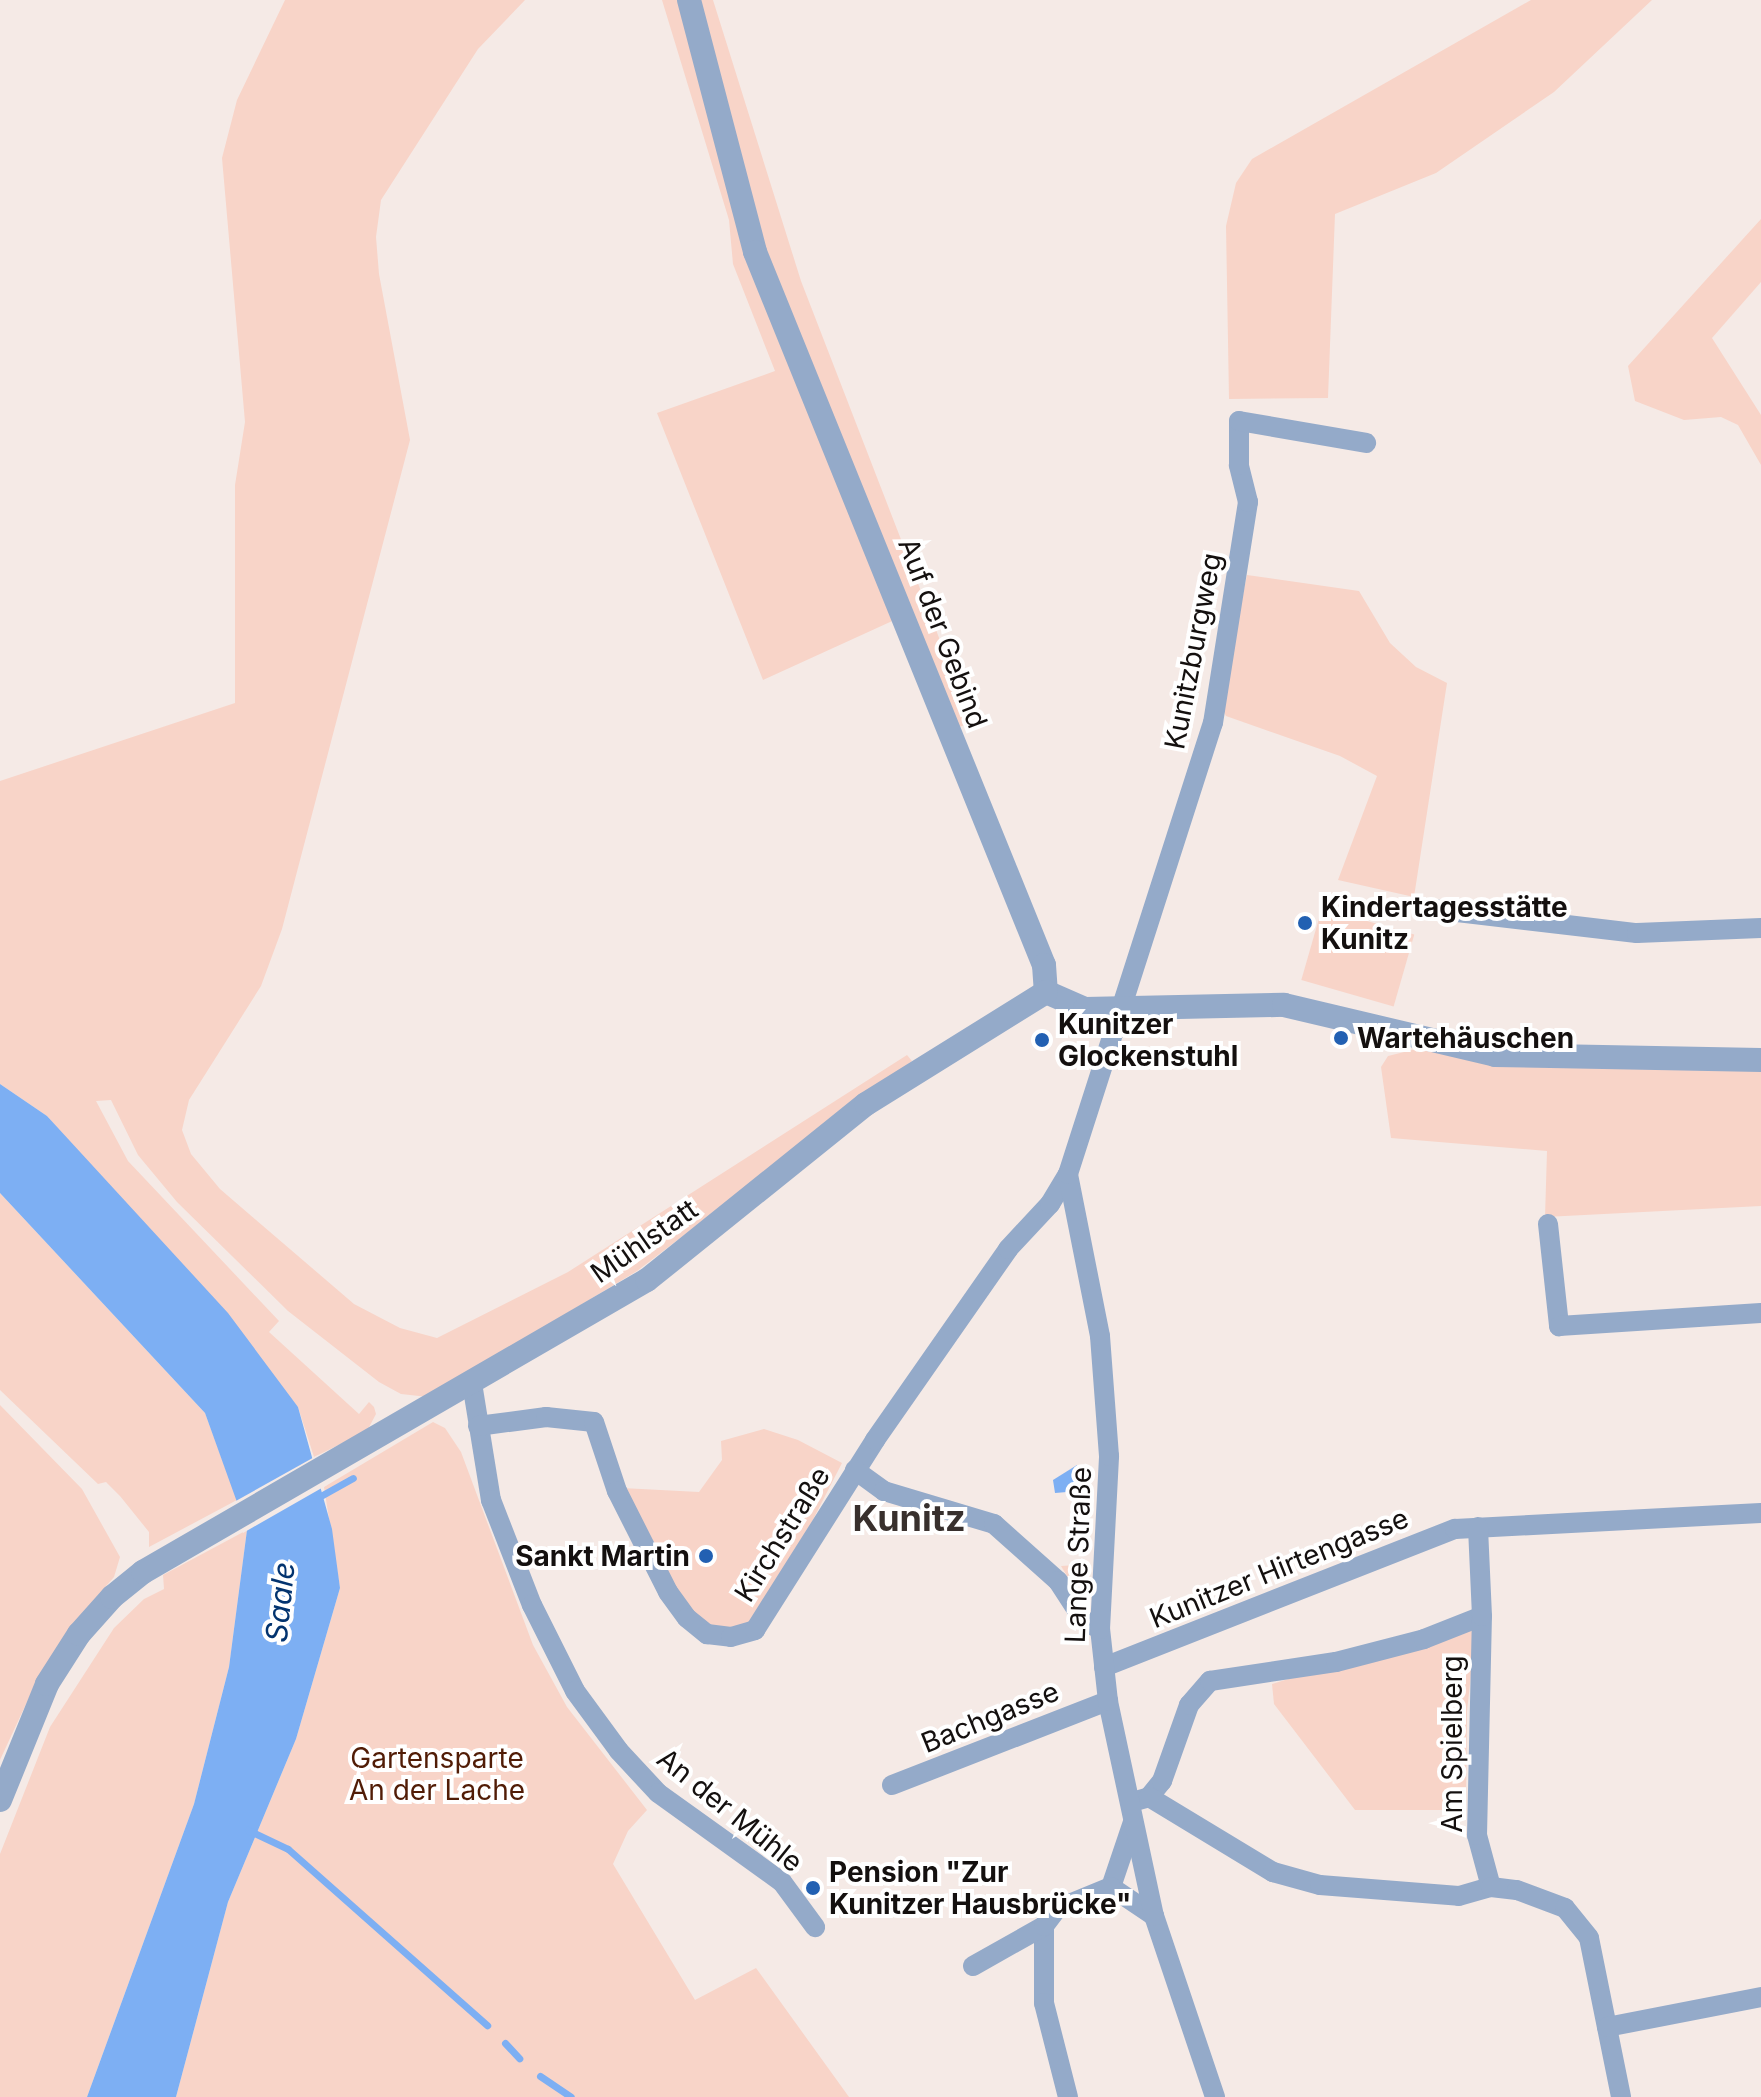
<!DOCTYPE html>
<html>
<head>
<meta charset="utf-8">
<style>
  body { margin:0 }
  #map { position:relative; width:1761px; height:2097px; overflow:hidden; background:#f5eae6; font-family:Inter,sans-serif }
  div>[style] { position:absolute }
  .green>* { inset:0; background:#f8d4c8; transform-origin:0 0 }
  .water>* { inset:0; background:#7daff3 }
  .pier>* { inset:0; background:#f5eae6 }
  .stream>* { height:7px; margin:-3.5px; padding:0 3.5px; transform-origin:3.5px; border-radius:3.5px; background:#7daff3 }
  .minor>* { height:20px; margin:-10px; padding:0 10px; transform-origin:10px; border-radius:10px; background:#94aac9 }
  .tertiary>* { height:24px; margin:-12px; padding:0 12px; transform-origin:12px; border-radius:12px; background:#94aac9 }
  .dots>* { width:22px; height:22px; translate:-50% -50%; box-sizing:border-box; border:4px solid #fff; border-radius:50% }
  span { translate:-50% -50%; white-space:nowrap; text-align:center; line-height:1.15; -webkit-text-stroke:8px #fff; paint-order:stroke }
  .street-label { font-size:28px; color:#14100f }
  .poi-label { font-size:28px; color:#14100f; font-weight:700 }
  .left { translate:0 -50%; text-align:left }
  .right { translate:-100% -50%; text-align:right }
  .park-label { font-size:28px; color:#511c06 }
  .water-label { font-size:30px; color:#02336f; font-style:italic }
  .district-label { font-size:36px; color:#38302d; font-weight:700 }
</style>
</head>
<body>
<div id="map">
  <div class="green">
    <div style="clip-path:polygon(285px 0,525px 0,478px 49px,381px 200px,376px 237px,379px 274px,410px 440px,282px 929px,261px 986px,189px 1100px,182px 1130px,191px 1154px,220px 1189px,354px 1304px,400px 1328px,437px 1338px,568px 1272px,907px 1055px,912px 1061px,637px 1271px,428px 1397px,401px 1394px,379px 1382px,288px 1311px,177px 1202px,138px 1155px,111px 1100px,96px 1101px,128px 1161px,279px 1321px,269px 1332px,359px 1414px,369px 1402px,374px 1407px,376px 1414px,367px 1431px,314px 1457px,298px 1407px,47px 1116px,0 1084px,0 781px,235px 703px,235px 485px,245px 422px,222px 158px,237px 100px)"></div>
    <div style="clip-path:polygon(662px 0,713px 0,801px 281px,972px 723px,955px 728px,912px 612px,763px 680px,657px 413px,775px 371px,733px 264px,729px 220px)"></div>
    <div style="clip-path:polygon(1531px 0,1652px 0,1554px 92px,1436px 173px,1335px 214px,1328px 398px,1229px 399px,1226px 226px,1236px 183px,1252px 159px)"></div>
    <div style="clip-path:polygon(1761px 219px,1761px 282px,1712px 338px,1761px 415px,1761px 465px,1738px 425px,1721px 417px,1684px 420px,1635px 401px,1628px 366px)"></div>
    <div style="clip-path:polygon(1247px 575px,1359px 591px,1390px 643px,1416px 667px,1447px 683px,1414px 897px,1338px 880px,1377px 776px,1340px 756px,1226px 716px,1220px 705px)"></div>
    <div style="left:1322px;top:908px;width:96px;height:75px;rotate:16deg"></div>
    <div style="clip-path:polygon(1416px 1049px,1536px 1066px,1761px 1071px,1761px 1206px,1545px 1217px,1547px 1151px,1391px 1138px,1381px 1067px,1388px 1056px)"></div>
    <div style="clip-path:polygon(0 1193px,205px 1413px,237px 1500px,149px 1547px,149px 1532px,120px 1496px,106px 1482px,98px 1484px,0 1390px)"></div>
    <div style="clip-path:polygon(0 1405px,82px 1489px,120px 1557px,114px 1577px,74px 1623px,39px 1676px,0 1760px)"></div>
    <div style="clip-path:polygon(433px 1422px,445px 1428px,461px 1452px,533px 1645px,567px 1707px,647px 1810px,628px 1831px,613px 1864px,695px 2000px,756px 1968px,849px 2097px,176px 2097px,228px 1902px,296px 1739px,340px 1588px,324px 1487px)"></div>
    <div style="clip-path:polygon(764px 1429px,798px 1440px,842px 1463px,782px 1580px,751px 1622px,724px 1632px,693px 1614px,667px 1579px,622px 1488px,699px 1492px,722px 1460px,721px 1441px)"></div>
    <div style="clip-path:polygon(247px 1530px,229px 1667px,194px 1804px,87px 2097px,0 2097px,0 1854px,50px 1727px,114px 1628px,144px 1599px,164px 1589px,163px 1575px)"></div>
    <div style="clip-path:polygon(1090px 1564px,1089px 1612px,1061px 1566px)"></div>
    <div style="clip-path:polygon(1477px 1621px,1467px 1711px,1466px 1810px,1355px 1810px,1274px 1704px,1272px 1684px)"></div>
  </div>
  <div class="water">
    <div style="clip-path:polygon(0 1084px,47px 1116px,228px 1313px,298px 1407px,332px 1529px,340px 1588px,296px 1739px,228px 1902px,176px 2097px,87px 2097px,194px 1804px,229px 1667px,247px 1530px,205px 1413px,0 1193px)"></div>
    <div style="clip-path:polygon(1077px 1465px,1079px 1491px,1055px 1493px,1053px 1480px)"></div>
  </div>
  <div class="pier">
    <div style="clip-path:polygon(318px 1455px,327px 1485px,243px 1533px,234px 1502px)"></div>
  </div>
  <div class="stream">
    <div style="left:317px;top:1498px;width:41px;rotate:-29.1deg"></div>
    <div style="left:248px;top:1830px;width:44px;rotate:25.4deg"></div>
    <div style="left:288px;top:1849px;width:266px;rotate:41.5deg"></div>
    <div style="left:505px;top:2043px;width:21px;rotate:47deg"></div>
    <div style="left:540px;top:2076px;width:37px;rotate:34deg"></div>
  </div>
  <div class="minor">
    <div style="left:1423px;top:908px;width:215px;rotate:6.7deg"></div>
    <div style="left:1637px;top:933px;width:124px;rotate:-2.3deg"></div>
    <div style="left:1548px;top:1224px;width:103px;rotate:83.8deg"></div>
    <div style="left:1559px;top:1326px;width:202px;rotate:-3.7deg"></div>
    <div style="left:472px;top:1383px;width:119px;rotate:80.8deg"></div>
    <div style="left:491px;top:1500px;width:113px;rotate:68.7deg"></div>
    <div style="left:532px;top:1605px;width:96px;rotate:63.4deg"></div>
    <div style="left:575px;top:1691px;width:74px;rotate:53.7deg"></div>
    <div style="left:619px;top:1751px;width:57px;rotate:47.1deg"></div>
    <div style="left:658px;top:1793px;width:153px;rotate:35.7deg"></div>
    <div style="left:782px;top:1882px;width:56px;rotate:53.7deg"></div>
    <div style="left:478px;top:1426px;width:69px;rotate:-7.5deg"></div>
    <div style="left:546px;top:1417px;width:48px;rotate:5.9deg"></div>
    <div style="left:594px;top:1422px;width:73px;rotate:71.6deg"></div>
    <div style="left:617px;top:1491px;width:113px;rotate:63.2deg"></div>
    <div style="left:668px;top:1592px;width:32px;rotate:54deg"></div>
    <div style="left:687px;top:1618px;width:26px;rotate:39deg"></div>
    <div style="left:707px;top:1634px;width:24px;rotate:7deg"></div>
    <div style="left:731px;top:1637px;width:25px;rotate:-16deg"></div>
    <div style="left:755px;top:1630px;width:225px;rotate:-57.7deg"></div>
    <div style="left:875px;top:1440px;width:233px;rotate:-55.1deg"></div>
    <div style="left:1008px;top:1249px;width:62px;rotate:-47deg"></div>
    <div style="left:1050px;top:1204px;width:35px;rotate:-59deg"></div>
    <div style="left:855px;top:1470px;width:36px;rotate:36deg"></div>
    <div style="left:884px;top:1491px;width:115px;rotate:16.7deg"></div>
    <div style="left:994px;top:1524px;width:86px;rotate:41.7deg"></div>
    <div style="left:1058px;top:1581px;width:48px;rotate:57deg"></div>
    <div style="left:1084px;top:1621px;width:18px;rotate:27deg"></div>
    <div style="left:1104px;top:1667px;width:377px;rotate:-21.5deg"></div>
    <div style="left:1455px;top:1529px;width:306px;rotate:-3deg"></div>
    <div style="left:892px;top:1785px;width:232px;rotate:-21.3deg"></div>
    <div style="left:1149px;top:1797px;width:21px;rotate:-51deg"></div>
    <div style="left:1162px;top:1781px;width:81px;rotate:-70.4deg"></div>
    <div style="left:1189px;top:1705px;width:32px;rotate:-49deg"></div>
    <div style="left:1210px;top:1681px;width:127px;rotate:-8.6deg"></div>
    <div style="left:1336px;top:1662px;width:91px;rotate:-14.6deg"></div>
    <div style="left:1424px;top:1639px;width:62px;rotate:-21.6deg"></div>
    <div style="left:1132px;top:1802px;width:18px;rotate:-16deg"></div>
    <div style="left:1149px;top:1797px;width:145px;rotate:31.2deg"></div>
    <div style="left:1273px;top:1872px;width:49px;rotate:15.5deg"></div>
    <div style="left:1320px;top:1885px;width:139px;rotate:4.5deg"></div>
    <div style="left:1459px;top:1896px;width:33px;rotate:-16deg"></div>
    <div style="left:1491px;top:1887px;width:54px;rotate:-105.1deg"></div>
    <div style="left:1477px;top:1835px;width:219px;rotate:-88.7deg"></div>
    <div style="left:1482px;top:1616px;width:89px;rotate:-92.6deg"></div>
    <div style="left:1133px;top:1822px;width:69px;rotate:108.7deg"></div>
    <div style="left:1111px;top:1887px;width:52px;rotate:34deg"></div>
    <div style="left:1491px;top:1887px;width:26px;rotate:7deg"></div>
    <div style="left:1517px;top:1890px;width:51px;rotate:20.6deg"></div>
    <div style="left:1565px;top:1908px;width:38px;rotate:51deg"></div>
    <div style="left:1589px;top:1938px;width:162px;rotate:78.6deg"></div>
    <div style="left:1044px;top:1926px;width:77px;rotate:90deg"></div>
    <div style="left:1044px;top:2003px;width:97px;rotate:75.7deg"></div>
    <div style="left:973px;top:1966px;width:81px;rotate:-29.4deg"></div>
    <div style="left:1044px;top:1926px;width:21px;rotate:-53deg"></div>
    <div style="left:1057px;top:1909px;width:58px;rotate:-22.2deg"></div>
    <div style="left:1607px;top:2027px;width:157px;rotate:-11deg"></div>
    <div style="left:1215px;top:2097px;width:191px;rotate:-108.6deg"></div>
    <div style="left:1154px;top:1916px;width:220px;rotate:-102.1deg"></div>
    <div style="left:1108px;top:1701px;width:72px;rotate:-96.3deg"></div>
    <div style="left:1100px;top:1629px;width:173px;rotate:-87deg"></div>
    <div style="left:1109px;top:1456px;width:120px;rotate:-94.3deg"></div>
    <div style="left:1100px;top:1336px;width:165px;rotate:-101.2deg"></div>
    <div style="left:1068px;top:1174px;width:474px;rotate:-72.2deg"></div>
    <div style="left:1213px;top:723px;width:224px;rotate:-81deg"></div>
    <div style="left:1248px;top:502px;width:38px;rotate:-104deg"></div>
    <div style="left:1239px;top:465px;width:44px;rotate:-90deg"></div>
    <div style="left:1239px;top:421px;width:129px;rotate:9.8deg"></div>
  </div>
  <div class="tertiary">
    <div style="left:689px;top:0;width:260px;rotate:75.3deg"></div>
    <div style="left:755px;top:252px;width:769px;rotate:67.94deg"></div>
    <div style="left:1044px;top:965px;width:27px;rotate:86deg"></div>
    <div style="left:1046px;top:992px;width:43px;rotate:23.6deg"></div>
    <div style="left:1085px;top:1009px;width:199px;rotate:-1.2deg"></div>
    <div style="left:1284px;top:1005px;width:217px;rotate:13.3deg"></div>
    <div style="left:1495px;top:1055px;width:266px;rotate:1.1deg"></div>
    <div style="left:0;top:1800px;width:125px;rotate:-67.9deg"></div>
    <div style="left:47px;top:1684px;width:59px;rotate:-57.4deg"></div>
    <div style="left:79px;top:1634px;width:50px;rotate:-48.3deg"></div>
    <div style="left:112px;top:1597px;width:40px;rotate:-39deg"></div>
    <div style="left:143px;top:1572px;width:582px;rotate:-30.09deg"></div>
    <div style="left:647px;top:1280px;width:281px;rotate:-38.8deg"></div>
    <div style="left:866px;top:1104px;width:212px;rotate:-31.9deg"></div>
  </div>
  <div class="dots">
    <div style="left:1305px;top:923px;background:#2260b2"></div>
    <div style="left:1341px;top:1038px;background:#2260b2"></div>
    <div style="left:1042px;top:1040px;background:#2260b2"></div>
    <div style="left:706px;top:1556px;background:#2260b2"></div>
    <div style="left:813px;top:1888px;background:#2260b2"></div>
  </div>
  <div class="street-label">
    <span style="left:943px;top:633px;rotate:69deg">Auf der Gebind</span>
    <span style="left:1193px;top:651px;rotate:-79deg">Kunitzburgweg</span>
    <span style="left:644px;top:1241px;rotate:-35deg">Mühlstatt</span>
    <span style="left:782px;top:1534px;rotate:-58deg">Kirchstraße</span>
    <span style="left:1078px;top:1555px;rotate:-88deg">Lange Straße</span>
    <span style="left:1279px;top:1568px;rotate:-22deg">Kunitzer Hirtengasse</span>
    <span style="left:990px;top:1717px;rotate:-22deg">Bachgasse</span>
    <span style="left:1452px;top:1744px;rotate:-90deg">Am Spielberg</span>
    <span style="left:730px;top:1810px;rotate:39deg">An der Mühle</span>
  </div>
  <div class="poi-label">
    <span class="left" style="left:1321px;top:923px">Kindertagesstätte<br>Kunitz</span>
    <span class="left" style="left:1058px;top:1040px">Kunitzer<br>Glockenstuhl</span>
    <span class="left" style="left:1357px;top:1038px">Wartehäuschen</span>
    <span class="right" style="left:690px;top:1556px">Sankt Martin</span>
    <span class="left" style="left:829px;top:1888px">Pension "Zur<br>Kunitzer Hausbrücke"</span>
  </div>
  <div class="park-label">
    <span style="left:437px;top:1774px">Gartensparte<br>An der Lache</span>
  </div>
  <div class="water-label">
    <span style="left:280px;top:1602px;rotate:-84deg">Saale</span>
  </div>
  <div class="district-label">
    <span style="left:909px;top:1519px">Kunitz</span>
  </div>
</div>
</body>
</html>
